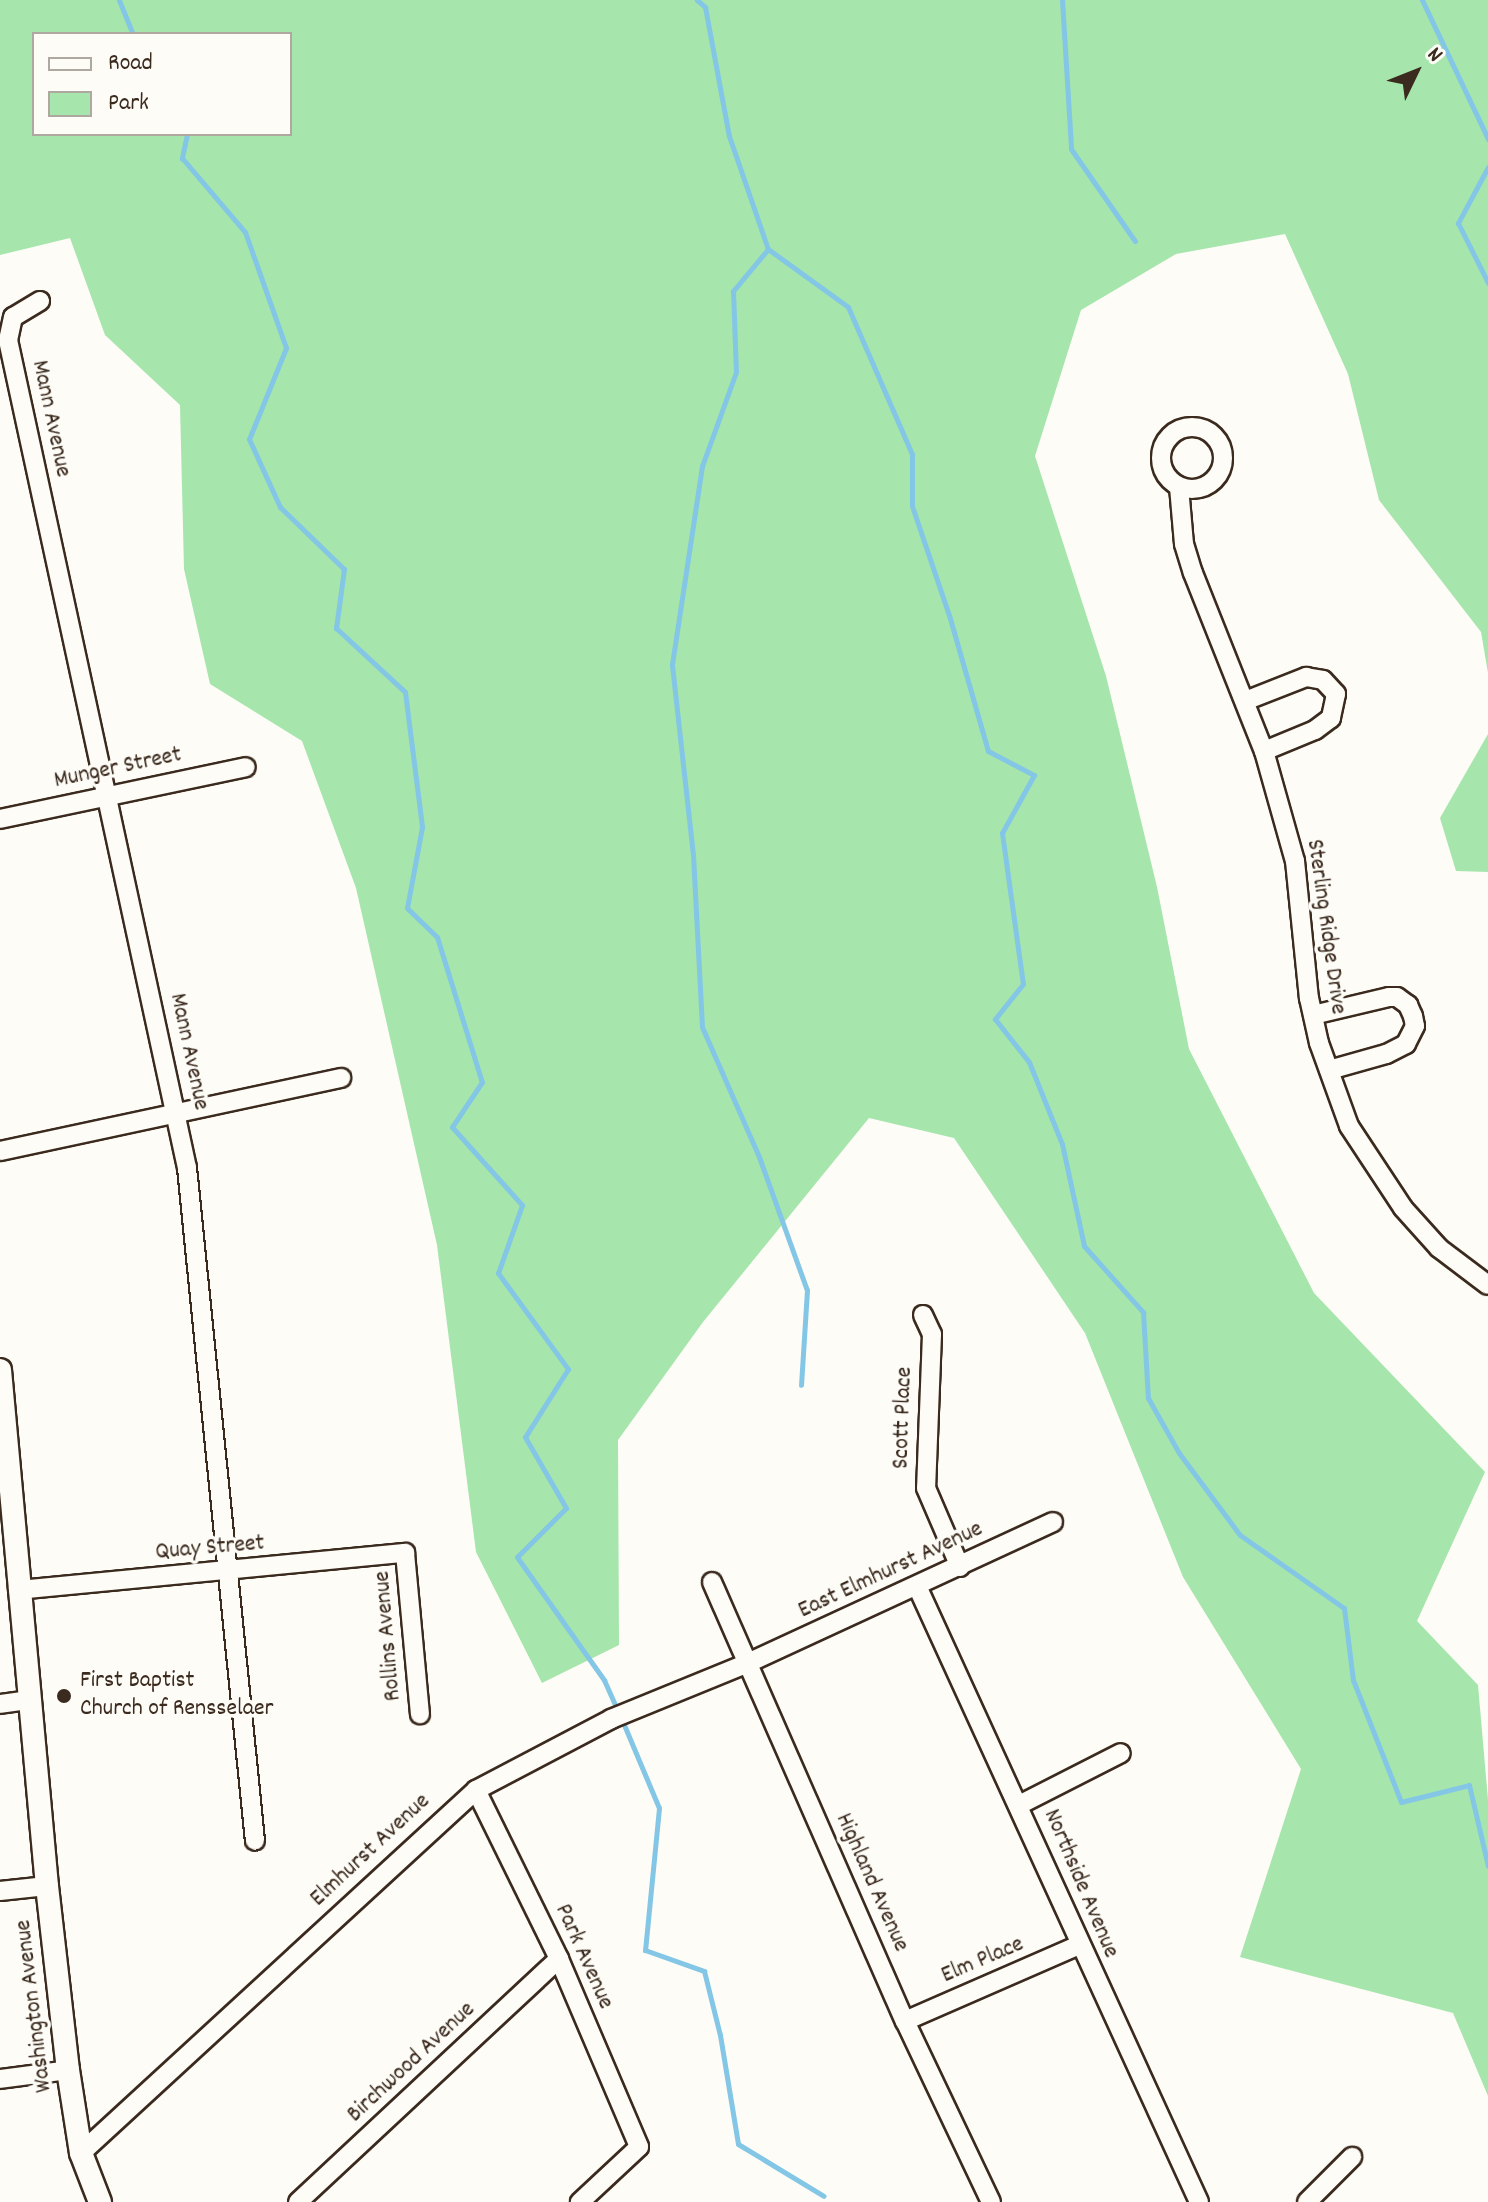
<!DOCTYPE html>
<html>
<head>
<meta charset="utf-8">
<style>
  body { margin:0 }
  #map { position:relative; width:1488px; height:2202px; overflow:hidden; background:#fdfcf7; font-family:Dekko,sans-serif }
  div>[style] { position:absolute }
  .green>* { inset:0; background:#a6e5ac }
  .stream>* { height:5px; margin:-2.5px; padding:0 2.5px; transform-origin:2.5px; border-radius:2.5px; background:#84c6e5 }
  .roads { filter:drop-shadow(2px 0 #3b2a1e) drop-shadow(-2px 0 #3b2a1e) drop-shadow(0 2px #3b2a1e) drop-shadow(0 -2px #3b2a1e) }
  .minor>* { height:18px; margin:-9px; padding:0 9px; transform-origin:9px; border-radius:9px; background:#fdfcf7 }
  .minor>.ring { margin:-9px; padding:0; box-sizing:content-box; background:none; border:18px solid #fdfcf7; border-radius:50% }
  .tertiary>* { height:22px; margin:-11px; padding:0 11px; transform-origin:11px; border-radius:11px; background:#fdfcf7 }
  .dots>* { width:22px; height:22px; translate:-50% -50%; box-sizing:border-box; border:4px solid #fdfcf7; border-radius:50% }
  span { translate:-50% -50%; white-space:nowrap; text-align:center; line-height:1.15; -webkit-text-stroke:7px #fdfcf7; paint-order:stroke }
  .street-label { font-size:24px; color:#3b2a1e }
  .poi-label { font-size:24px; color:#3b2a1e }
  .left { translate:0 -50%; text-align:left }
  .legend { position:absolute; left:32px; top:32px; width:260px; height:104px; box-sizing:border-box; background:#fdfcf7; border:2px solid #afa8a0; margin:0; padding:10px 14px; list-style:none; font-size:24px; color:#3b2a1e }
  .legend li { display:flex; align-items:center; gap:16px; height:40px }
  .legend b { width:40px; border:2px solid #afa8a0 }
  .north { position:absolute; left:1376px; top:32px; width:80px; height:80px; -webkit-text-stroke:6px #fdfcf7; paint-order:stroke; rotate:47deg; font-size:22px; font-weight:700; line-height:32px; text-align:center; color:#3b2a1e }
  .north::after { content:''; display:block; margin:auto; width:28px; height:36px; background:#3b2a1e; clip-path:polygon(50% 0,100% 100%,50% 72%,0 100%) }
</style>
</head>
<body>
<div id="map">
  <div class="green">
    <div style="clip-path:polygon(evenodd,0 0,1488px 0,1488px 673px,1481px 632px,1379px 500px,1348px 374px,1285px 234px,1176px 254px,1081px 310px,1035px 456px,1106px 676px,1157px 887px,1189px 1049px,1314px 1293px,1485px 1472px,1417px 1621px,1478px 1685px,1488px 1800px,1488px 2096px,1453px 2013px,1240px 1957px,1301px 1769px,1183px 1577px,1085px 1333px,954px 1138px,869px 1118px,703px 1322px,618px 1440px,619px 1645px,542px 1683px,476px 1552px,437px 1245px,356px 888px,302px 741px,210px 684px,184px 569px,180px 405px,105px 335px,70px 238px,0 255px,0 0,290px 34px,290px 134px,34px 134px,34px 34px,290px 34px)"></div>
    <div style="clip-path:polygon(1488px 734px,1488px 872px,1456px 871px,1440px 818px)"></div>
  </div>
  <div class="stream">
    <div style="left:119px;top:0;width:37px;rotate:68deg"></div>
    <div style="left:697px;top:0;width:11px;rotate:41deg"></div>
    <div style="left:705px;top:7px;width:131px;rotate:79.5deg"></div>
    <div style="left:729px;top:136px;width:120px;rotate:71deg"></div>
    <div style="left:768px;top:249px;width:99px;rotate:35.9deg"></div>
    <div style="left:848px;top:307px;width:160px;rotate:66.5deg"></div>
    <div style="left:912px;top:454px;width:52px;rotate:90deg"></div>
    <div style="left:912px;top:506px;width:115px;rotate:71.3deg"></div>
    <div style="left:949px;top:615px;width:141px;rotate:74deg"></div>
    <div style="left:988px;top:751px;width:52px;rotate:27.6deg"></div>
    <div style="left:1034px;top:775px;width:66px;rotate:118.9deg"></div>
    <div style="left:1002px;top:833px;width:152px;rotate:82.1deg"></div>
    <div style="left:1023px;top:984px;width:45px;rotate:128.7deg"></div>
    <div style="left:995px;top:1019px;width:55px;rotate:51.7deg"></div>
    <div style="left:1029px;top:1062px;width:88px;rotate:68.1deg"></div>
    <div style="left:1062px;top:1144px;width:104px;rotate:77.8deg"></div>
    <div style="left:1084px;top:1246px;width:89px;rotate:48.2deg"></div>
    <div style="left:1143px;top:1312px;width:86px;rotate:86.7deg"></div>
    <div style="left:1148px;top:1398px;width:63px;rotate:60.6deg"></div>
    <div style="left:1179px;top:1453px;width:102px;rotate:53.4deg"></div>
    <div style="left:1240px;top:1535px;width:127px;rotate:35.1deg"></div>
    <div style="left:1344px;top:1608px;width:73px;rotate:82.9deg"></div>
    <div style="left:1353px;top:1680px;width:131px;rotate:68.5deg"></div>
    <div style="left:1401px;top:1802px;width:70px;rotate:-14deg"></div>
    <div style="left:1469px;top:1785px;width:83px;rotate:76.8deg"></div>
    <div style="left:1062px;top:0;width:149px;rotate:86.5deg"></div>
    <div style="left:1071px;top:149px;width:112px;rotate:55.2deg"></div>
    <div style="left:1422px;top:0;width:154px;rotate:64.6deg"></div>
    <div style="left:187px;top:134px;width:25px;rotate:102deg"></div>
    <div style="left:182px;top:158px;width:97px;rotate:49.6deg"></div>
    <div style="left:245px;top:232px;width:123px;rotate:70.5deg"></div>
    <div style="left:286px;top:348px;width:98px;rotate:112.1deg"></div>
    <div style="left:249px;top:439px;width:75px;rotate:65.5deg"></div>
    <div style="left:280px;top:507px;width:89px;rotate:44.1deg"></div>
    <div style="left:344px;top:569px;width:60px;rotate:97.7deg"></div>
    <div style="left:336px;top:628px;width:94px;rotate:42.8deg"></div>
    <div style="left:405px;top:692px;width:136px;rotate:82.8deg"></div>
    <div style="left:422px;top:827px;width:82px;rotate:100.5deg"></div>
    <div style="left:407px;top:908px;width:42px;rotate:44deg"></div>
    <div style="left:437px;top:937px;width:152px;rotate:72.8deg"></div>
    <div style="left:482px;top:1082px;width:54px;rotate:123.7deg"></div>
    <div style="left:452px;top:1127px;width:105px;rotate:48.1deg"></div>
    <div style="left:522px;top:1205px;width:72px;rotate:109.4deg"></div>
    <div style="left:498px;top:1273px;width:119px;rotate:53.9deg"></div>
    <div style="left:568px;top:1369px;width:80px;rotate:122.3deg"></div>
    <div style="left:525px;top:1437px;width:82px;rotate:60deg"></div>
    <div style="left:566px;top:1508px;width:69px;rotate:135deg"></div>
    <div style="left:517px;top:1557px;width:151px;rotate:54.7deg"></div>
    <div style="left:604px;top:1680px;width:34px;rotate:66deg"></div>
    <div style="left:1488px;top:167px;width:64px;rotate:118.2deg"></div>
    <div style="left:1458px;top:223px;width:67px;rotate:63.4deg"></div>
    <div style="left:768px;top:249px;width:55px;rotate:129.8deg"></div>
    <div style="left:733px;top:291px;width:81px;rotate:87.9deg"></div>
    <div style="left:736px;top:372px;width:100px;rotate:109.9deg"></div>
    <div style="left:702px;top:466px;width:201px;rotate:98.6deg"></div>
    <div style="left:672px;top:665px;width:191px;rotate:83.7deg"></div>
    <div style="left:693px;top:855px;width:172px;rotate:87deg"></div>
    <div style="left:702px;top:1027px;width:142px;rotate:66.3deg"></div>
    <div style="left:759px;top:1157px;width:141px;rotate:70.2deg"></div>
    <div style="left:807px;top:1290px;width:95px;rotate:93.6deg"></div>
    <div style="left:622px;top:1720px;width:95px;rotate:67.2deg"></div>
    <div style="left:659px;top:1808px;width:143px;rotate:95.6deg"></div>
    <div style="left:645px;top:1950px;width:63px;rotate:19.6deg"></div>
    <div style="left:704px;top:1971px;width:66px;rotate:76deg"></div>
    <div style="left:720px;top:2035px;width:110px;rotate:80.6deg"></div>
    <div style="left:738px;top:2144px;width:100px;rotate:31.2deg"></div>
  </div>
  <div class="roads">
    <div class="minor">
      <div style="left:40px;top:301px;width:31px;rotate:149deg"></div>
      <div style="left:13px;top:317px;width:24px;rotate:102deg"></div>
      <div style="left:8px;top:340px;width:847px;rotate:77.8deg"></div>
      <div style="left:187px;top:1168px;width:676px;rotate:84.23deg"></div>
      <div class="ring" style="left:1161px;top:427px;width:44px;height:44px"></div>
      <div style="left:1179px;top:487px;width:57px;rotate:85deg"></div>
      <div style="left:1184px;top:544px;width:30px;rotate:73deg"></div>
      <div style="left:1193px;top:573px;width:192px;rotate:68.3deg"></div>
      <div style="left:1264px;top:751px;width:114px;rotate:74.3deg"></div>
      <div style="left:1295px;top:861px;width:138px;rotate:84.2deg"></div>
      <div style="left:1309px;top:998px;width:46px;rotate:77.5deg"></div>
      <div style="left:1319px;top:1043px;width:88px;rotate:70.1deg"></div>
      <div style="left:1349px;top:1126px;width:98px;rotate:56.6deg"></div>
      <div style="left:1403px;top:1208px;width:54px;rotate:48deg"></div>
      <div style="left:1439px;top:1248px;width:61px;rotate:37.1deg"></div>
      <div style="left:1245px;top:701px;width:66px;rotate:-21.5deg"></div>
      <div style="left:1306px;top:677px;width:17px;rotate:10deg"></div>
      <div style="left:1323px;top:680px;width:19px;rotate:47deg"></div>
      <div style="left:1336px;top:694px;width:25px;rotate:102deg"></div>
      <div style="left:1331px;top:718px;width:20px;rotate:143deg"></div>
      <div style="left:1315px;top:730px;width:55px;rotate:157.6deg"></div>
      <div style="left:0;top:819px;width:251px;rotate:-11.9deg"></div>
      <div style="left:1313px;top:1015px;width:78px;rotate:-13.3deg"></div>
      <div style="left:1389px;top:997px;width:8px"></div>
      <div style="left:1397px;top:997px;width:14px;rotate:36deg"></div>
      <div style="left:1408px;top:1005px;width:12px;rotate:66deg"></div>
      <div style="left:1413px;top:1016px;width:10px;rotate:79deg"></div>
      <div style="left:1415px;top:1026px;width:20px;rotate:117deg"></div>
      <div style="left:1406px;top:1044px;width:22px;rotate:153deg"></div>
      <div style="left:1386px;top:1054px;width:59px;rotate:164.3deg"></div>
      <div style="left:0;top:1151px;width:349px;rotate:-12.1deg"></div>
      <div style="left:923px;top:1315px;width:21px;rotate:65deg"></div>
      <div style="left:932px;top:1334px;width:154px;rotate:92.2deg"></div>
      <div style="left:926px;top:1488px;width:86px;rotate:66.7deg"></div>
      <div style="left:712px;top:1582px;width:480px;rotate:66.3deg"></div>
      <div style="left:905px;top:2021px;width:200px;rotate:64.6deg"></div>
      <div style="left:917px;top:1586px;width:677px;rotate:65.4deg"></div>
      <div style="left:18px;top:1590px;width:389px;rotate:-5.5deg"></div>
      <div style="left:405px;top:1553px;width:162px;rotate:84.7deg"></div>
      <div style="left:0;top:1704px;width:30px;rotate:-8deg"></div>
      <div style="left:476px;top:1790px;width:188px;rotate:63.8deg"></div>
      <div style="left:559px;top:1959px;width:204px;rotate:66.9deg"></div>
      <div style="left:639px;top:2147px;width:81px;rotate:137deg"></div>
      <div style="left:1019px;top:1805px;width:114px;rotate:-27deg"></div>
      <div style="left:0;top:1891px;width:47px;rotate:-6.1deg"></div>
      <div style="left:905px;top:2021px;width:190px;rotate:-23.6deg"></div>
      <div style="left:0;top:2079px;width:69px;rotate:-7.5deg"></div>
      <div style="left:81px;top:2153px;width:536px;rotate:-42.58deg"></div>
      <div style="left:476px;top:1790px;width:153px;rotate:-27.7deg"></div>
      <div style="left:611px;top:1719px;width:148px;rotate:-22.2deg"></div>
      <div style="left:748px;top:1663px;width:336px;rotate:-24.8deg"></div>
      <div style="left:298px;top:2202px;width:357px;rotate:-43deg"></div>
      <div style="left:1307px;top:2202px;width:64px;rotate:-45deg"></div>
    </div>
    <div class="tertiary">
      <div style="left:0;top:1370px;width:518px;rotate:84.8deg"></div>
      <div style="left:47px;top:1886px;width:185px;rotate:83.5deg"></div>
      <div style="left:68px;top:2070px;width:84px;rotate:81.1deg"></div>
      <div style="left:81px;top:2153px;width:53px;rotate:68.8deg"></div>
    </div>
  </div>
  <div class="dots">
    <div style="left:64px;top:1696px;background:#3b2a1e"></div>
  </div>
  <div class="street-label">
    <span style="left:50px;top:419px;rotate:78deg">Mann Avenue</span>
    <span style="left:118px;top:769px;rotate:-12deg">Munger Street</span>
    <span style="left:1325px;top:927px;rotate:82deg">Sterling Ridge Drive</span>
    <span style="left:188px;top:1052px;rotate:78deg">Mann Avenue</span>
    <span style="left:904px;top:1418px;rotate:-88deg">Scott Place</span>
    <span style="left:210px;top:1549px;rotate:-5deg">Quay Street</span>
    <span style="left:891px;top:1571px;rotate:-25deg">East Elmhurst Avenue</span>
    <span style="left:389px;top:1636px;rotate:-95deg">Rollins Avenue</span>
    <span style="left:371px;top:1851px;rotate:-43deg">Elmhurst Avenue</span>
    <span style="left:871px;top:1883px;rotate:66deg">Highland Avenue</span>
    <span style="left:1080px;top:1884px;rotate:67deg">Northside Avenue</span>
    <span style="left:583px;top:1957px;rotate:66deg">Park Avenue</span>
    <span style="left:983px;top:1961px;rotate:-23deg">Elm Place</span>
    <span style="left:35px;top:2006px;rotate:-97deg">Washington Avenue</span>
    <span style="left:412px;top:2063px;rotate:-43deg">Birchwood Avenue</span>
  </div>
  <div class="poi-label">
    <span class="left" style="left:80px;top:1696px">First Baptist<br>Church of Rensselaer</span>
  </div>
  <ul class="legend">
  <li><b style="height:10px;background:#fdfcf7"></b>Road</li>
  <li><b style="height:22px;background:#a6e5ac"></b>Park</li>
  </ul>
  <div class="north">N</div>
</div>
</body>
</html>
